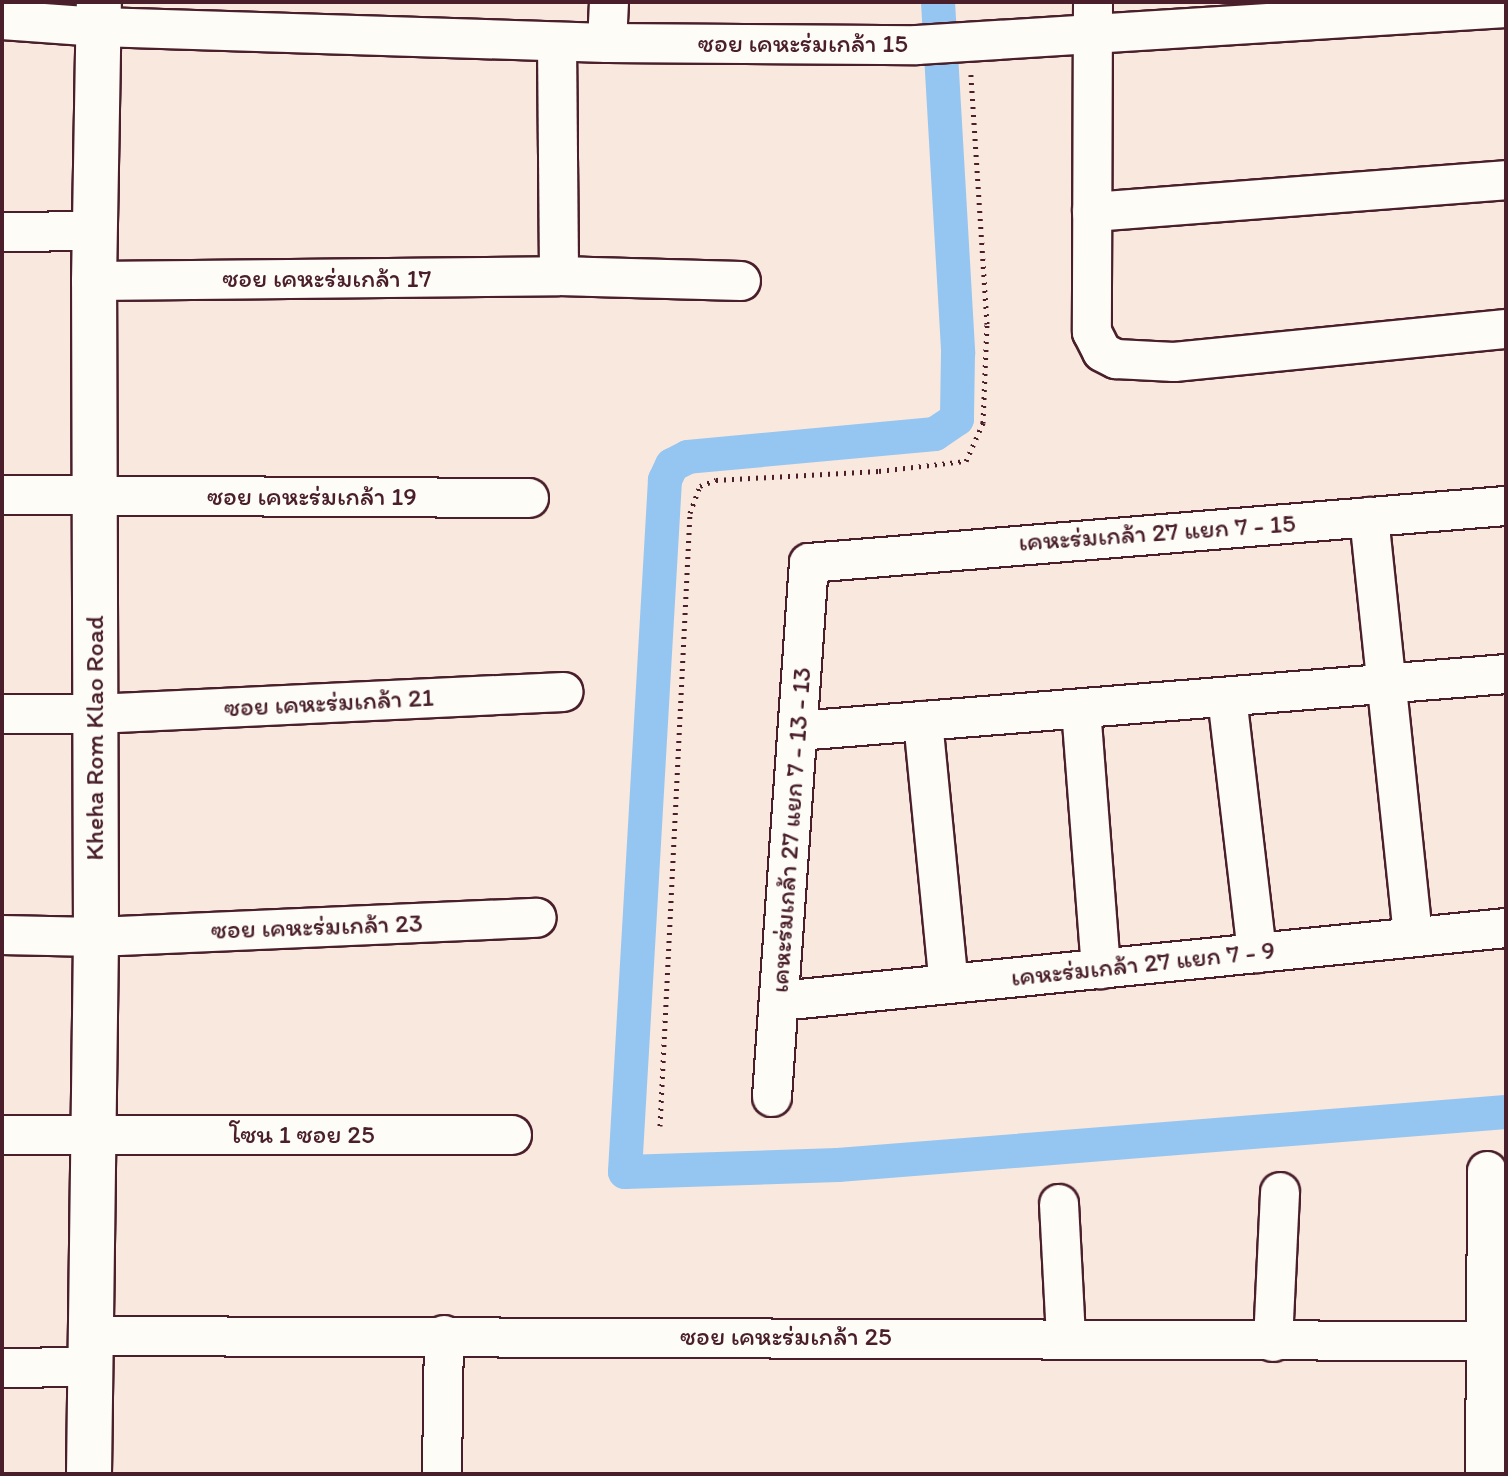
<!DOCTYPE html>
<html>
<head>
<meta charset="utf-8">
<style>
  body { margin:0 }
  #map { position:relative; width:1508px; height:1476px; overflow:hidden; background:#f8e8dd; font-family:Itim,"Playpen Sans Thai",sans-serif }
  div>[style] { position:absolute }
  .canal>* { height:34px; margin:-17px; padding:0 17px; transform-origin:17px; border-radius:17px; background:#95c5f1 }
  .path>* { height:5px; margin-top:-2.5px; transform-origin:0; background:repeating-linear-gradient(90deg,#4a1f2b 0 2px,transparent 0 8px) }
  .roads { filter:drop-shadow(2px 0 #4a1f2b) drop-shadow(-2px 0 #4a1f2b) drop-shadow(0 2px #4a1f2b) drop-shadow(0 -2px #4a1f2b) }
  .minor>* { height:38px; margin:-19px; padding:0 19px; transform-origin:19px; border-radius:19px; background:#fdfcf7 }
  .tertiary>* { height:44px; margin:-22px; padding:0 22px; transform-origin:22px; border-radius:22px; background:#fdfcf7 }
  span { translate:-50% -50%; white-space:nowrap; text-align:center; line-height:1.15; -webkit-text-stroke:8px #fdfcf7; paint-order:stroke }
  .street-label { font-size:26px; color:#4a1f2b }
  .frame { position:absolute; inset:0; border:4px solid #4a1f2b; pointer-events:none }
</style>
</head>
<body>
<div id="map">
  <div class="canal">
    <div style="left:938px;top:2px;width:352px;rotate:86.7deg"></div>
    <div style="left:958px;top:353px;width:66px;rotate:90.9deg"></div>
    <div style="left:957px;top:419px;width:27px;rotate:146deg"></div>
    <div style="left:935px;top:434px;width:248px;rotate:174.7deg"></div>
    <div style="left:688px;top:457px;width:18px;rotate:153deg"></div>
    <div style="left:672px;top:465px;width:17px;rotate:115deg"></div>
    <div style="left:665px;top:480px;width:693px;rotate:93.31deg"></div>
    <div style="left:625px;top:1172px;width:213px;rotate:-1.9deg"></div>
    <div style="left:838px;top:1165px;width:670px;rotate:-4.54deg"></div>
  </div>
  <div class="path">
    <div style="left:660px;top:1126px;width:614px;rotate:-87.2deg"></div>
    <div style="left:690px;top:513px;width:29px;rotate:-70deg"></div>
    <div style="left:700px;top:486px;width:17px;rotate:-21deg"></div>
    <div style="left:716px;top:480px;width:163px;rotate:-3.2deg"></div>
    <div style="left:879px;top:471px;width:88px;rotate:-6.6deg"></div>
    <div style="left:966px;top:461px;width:42px;rotate:-65.9deg"></div>
    <div style="left:983px;top:423px;width:99px;rotate:-87.7deg"></div>
    <div style="left:987px;top:324px;width:250px;rotate:-93.7deg"></div>
  </div>
  <div class="roads">
    <div class="minor">
      <div style="left:1093px;top:2px;width:330px;rotate:90.2deg"></div>
      <div style="left:1092px;top:332px;width:22px;rotate:63deg"></div>
      <div style="left:1102px;top:352px;width:16px;rotate:27deg"></div>
      <div style="left:1116px;top:359px;width:58px;rotate:3deg"></div>
      <div style="left:1174px;top:362px;width:334px;rotate:-5.7deg"></div>
      <div style="left:2px;top:20px;width:97px;rotate:4.1deg"></div>
      <div style="left:99px;top:27px;width:508px;rotate:1.8deg"></div>
      <div style="left:607px;top:43px;width:310px;rotate:0.4deg"></div>
      <div style="left:917px;top:45px;width:590px;rotate:-3.59deg"></div>
      <div style="left:557px;top:42px;width:234px;rotate:89.5deg"></div>
      <div style="left:607px;top:43px;width:41px;rotate:-87.2deg"></div>
      <div style="left:1092px;top:212px;width:415px;rotate:-4.4deg"></div>
      <div style="left:2px;top:232px;width:93px;rotate:-0.6deg"></div>
      <div style="left:94px;top:281px;width:465px;rotate:-0.6deg"></div>
      <div style="left:559px;top:276px;width:182px;rotate:1.6deg"></div>
      <div style="left:2px;top:495px;width:527px;rotate:0.33deg"></div>
      <div style="left:1369px;top:517px;width:422px;rotate:84deg"></div>
      <div style="left:1227px;top:697px;width:258px;rotate:83.3deg"></div>
      <div style="left:1081px;top:709px;width:261px;rotate:85.6deg"></div>
      <div style="left:2px;top:714px;width:93px"></div>
      <div style="left:95px;top:714px;width:469px;rotate:-2.7deg"></div>
      <div style="left:923px;top:721px;width:264px;rotate:84.4deg"></div>
      <div style="left:798px;top:731px;width:710px;rotate:-4.6deg"></div>
      <div style="left:2px;top:935px;width:94px;rotate:1.2deg"></div>
      <div style="left:96px;top:937px;width:441px;rotate:-2.5deg"></div>
      <div style="left:780px;top:1001px;width:730px;rotate:-5.74deg"></div>
      <div style="left:772px;top:1097px;width:535px;rotate:-86.04deg"></div>
      <div style="left:809px;top:563px;width:699px;rotate:-4.68deg"></div>
      <div style="left:2px;top:1135px;width:510px"></div>
      <div style="left:1059px;top:1204px;width:134px;rotate:87deg"></div>
      <div style="left:88px;top:1336px;width:1396px;rotate:0.21deg"></div>
      <div style="left:1273px;top:1342px;width:150px;rotate:-87.3deg"></div>
      <div style="left:2px;top:1368px;width:86px;rotate:-0.7deg"></div>
      <div style="left:442px;top:1474px;width:139px;rotate:-89.2deg"></div>
      <div style="left:1485px;top:1474px;width:303px;rotate:-89.6deg"></div>
    </div>
    <div class="tertiary">
      <div style="left:89px;top:1474px;width:537px;rotate:-89.25deg"></div>
      <div style="left:96px;top:937px;width:656px;rotate:-90.17deg"></div>
      <div style="left:94px;top:281px;width:279px;rotate:-89deg"></div>
    </div>
  </div>
  <div class="street-label">
    <span style="left:803px;top:44px">ซอย เคหะร่มเกล้า 15</span>
    <span style="left:327px;top:279px">ซอย เคหะร่มเกล้า 17</span>
    <span style="left:312px;top:497px">ซอย เคหะร่มเกล้า 19</span>
    <span style="left:1157px;top:533px;rotate:-4deg">เคหะร่มเกล้า 27 แยก 7 - 15</span>
    <span style="left:329px;top:703px;rotate:-3deg">ซอย เคหะร่มเกล้า 21</span>
    <span style="left:95px;top:738px;rotate:-90deg">Kheha Rom Klao Road</span>
    <span style="left:791px;top:830px;rotate:-86deg">เคหะร่มเกล้า 27 แยก 7 - 13 - 13</span>
    <span style="left:317px;top:927px;rotate:-2deg">ซอย เคหะร่มเกล้า 23</span>
    <span style="left:1143px;top:964px;rotate:-6deg">เคหะร่มเกล้า 27 แยก 7 - 9</span>
    <span style="left:302px;top:1135px">โซน 1 ซอย 25</span>
    <span style="left:786px;top:1337px">ซอย เคหะร่มเกล้า 25</span>
  </div>
  <div class="frame"></div>
</div>
</body>
</html>
